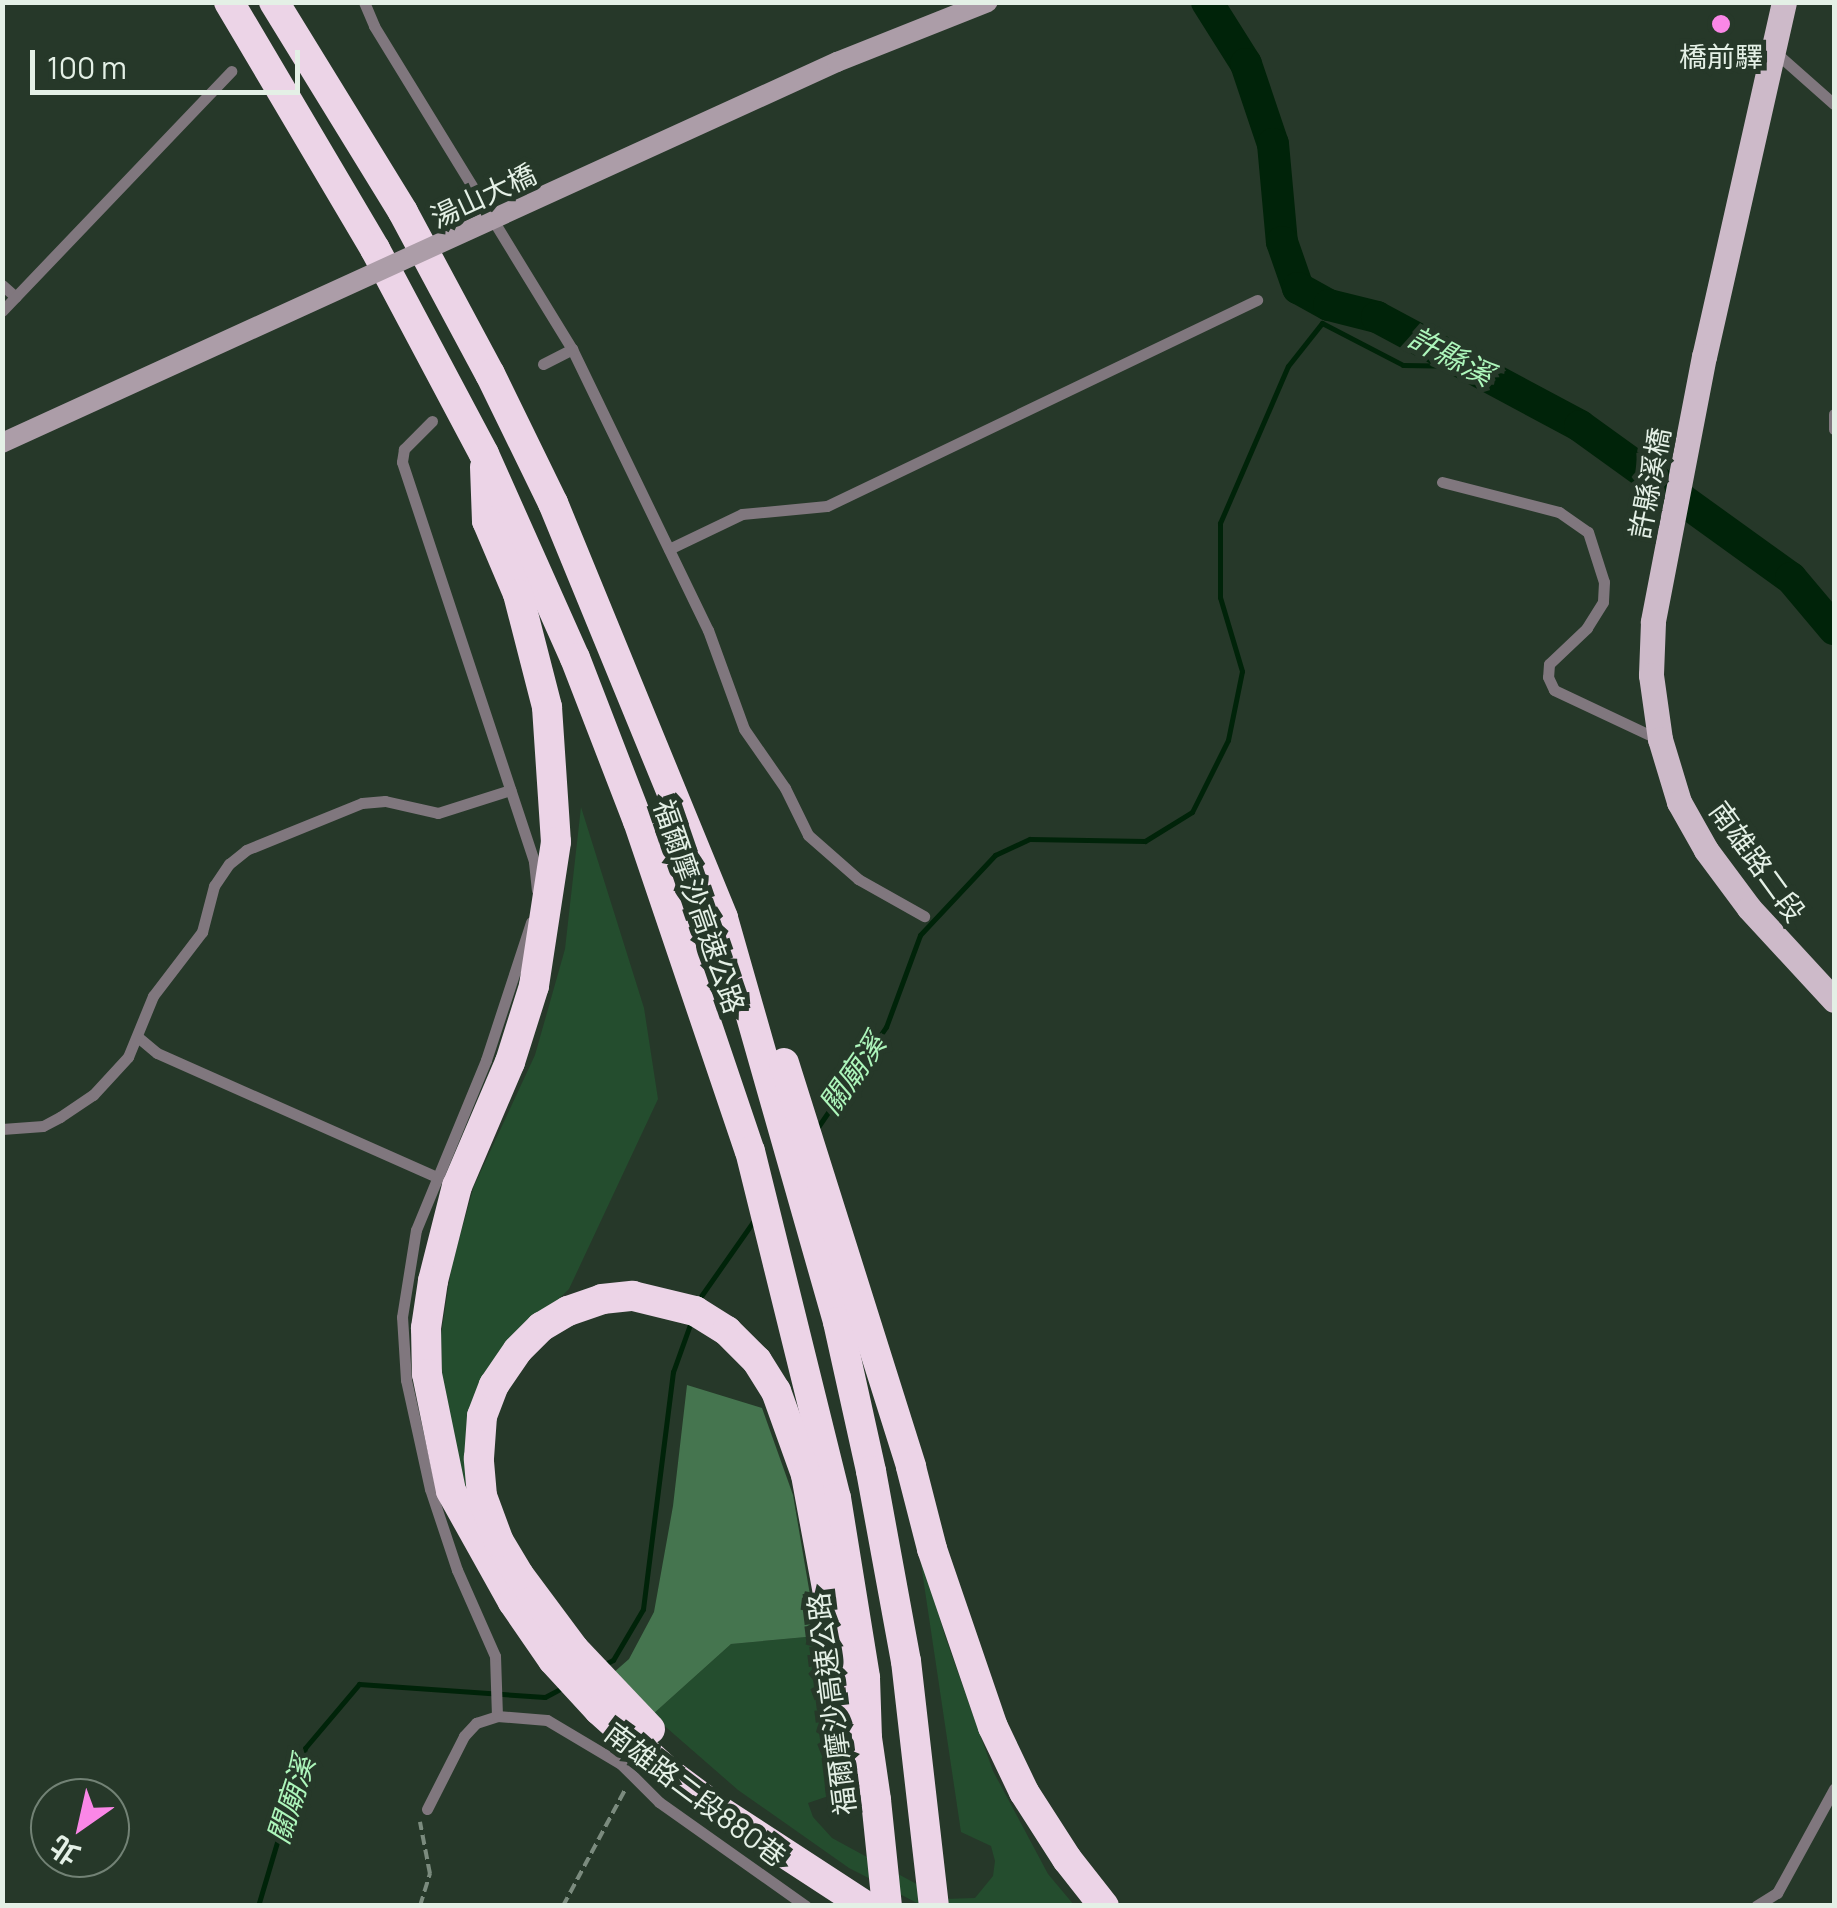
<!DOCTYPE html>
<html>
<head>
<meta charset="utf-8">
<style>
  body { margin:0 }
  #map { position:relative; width:1837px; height:1908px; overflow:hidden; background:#263829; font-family:Manrope,"Noto Sans TC",sans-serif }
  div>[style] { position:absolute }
  .green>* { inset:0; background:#244d2e }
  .forest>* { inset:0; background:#45754f }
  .stream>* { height:5px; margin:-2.5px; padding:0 2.5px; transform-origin:2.5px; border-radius:2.5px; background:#002309 }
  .river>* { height:32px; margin:-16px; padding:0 16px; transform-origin:16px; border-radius:16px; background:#002309 }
  .path>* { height:4px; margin-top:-2px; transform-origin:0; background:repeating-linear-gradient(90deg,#7b8b7e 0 10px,transparent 0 15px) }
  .lane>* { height:11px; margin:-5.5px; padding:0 5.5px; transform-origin:5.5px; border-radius:5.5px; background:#80777e }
  .primary>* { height:25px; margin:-12.5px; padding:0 12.5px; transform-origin:12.5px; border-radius:12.5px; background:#cdbac9 }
  .highway>* { height:30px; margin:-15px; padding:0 15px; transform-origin:15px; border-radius:15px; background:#ecd4e7 }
  .secondary-bridge>* { height:20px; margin:-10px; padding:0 10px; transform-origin:10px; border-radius:10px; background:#ac9da8 }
  .highway-bridge>* { height:30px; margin:-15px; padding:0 15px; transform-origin:15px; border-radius:15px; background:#ecd4e7 }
  .dots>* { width:28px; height:28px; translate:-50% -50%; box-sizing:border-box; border:5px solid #263829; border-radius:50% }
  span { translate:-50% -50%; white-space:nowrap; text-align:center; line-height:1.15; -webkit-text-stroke:10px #263829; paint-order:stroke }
  .poi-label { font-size:28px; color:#e4f0e6 }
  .street-label { font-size:28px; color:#e4f0e6 }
  .water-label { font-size:30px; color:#adf6bb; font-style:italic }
  .frame { position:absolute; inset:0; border:5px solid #e4f0e6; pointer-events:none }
  .north { position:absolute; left:30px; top:1778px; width:100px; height:100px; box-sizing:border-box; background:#263829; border:2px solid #728275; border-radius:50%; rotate:214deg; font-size:28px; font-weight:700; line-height:40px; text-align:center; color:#e4f0e6 }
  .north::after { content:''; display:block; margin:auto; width:35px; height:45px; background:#fa87e7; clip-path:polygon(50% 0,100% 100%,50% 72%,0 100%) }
  .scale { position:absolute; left:30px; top:50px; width:270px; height:45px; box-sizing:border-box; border:5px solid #e4f0e6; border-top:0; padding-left:12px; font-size:30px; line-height:35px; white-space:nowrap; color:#e4f0e6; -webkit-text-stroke:8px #263829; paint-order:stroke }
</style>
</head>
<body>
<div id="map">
  <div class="green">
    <div style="clip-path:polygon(581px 807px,644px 1008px,658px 1099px,569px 1289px,512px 1344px,470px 1503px,443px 1401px,441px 1335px,452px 1264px,474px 1186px,535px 1055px,565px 949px)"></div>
    <div style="clip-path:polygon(917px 1537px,945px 1636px,993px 1771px,1048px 1874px,1074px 1905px,921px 1905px,849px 1868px,738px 1790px,652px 1715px,731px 1644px,817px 1636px,846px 1790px,808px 1803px,813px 1817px,832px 1838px,944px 1899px,975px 1898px,993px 1876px,995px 1861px,991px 1846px,961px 1832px)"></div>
  </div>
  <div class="forest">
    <div style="clip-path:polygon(687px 1385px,762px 1408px,793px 1495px,817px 1636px,731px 1644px,652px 1715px,612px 1674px,629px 1659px,654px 1612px,673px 1506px)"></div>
  </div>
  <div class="stream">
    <div style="left:818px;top:1127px;width:121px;rotate:-55.8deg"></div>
    <div style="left:886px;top:1027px;width:98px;rotate:-69.7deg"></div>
    <div style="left:920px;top:935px;width:110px;rotate:-46.8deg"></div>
    <div style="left:995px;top:855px;width:38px;rotate:-25deg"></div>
    <div style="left:1030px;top:839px;width:115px;rotate:1deg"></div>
    <div style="left:1145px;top:841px;width:55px;rotate:-31.7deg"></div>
    <div style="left:1192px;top:812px;width:80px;rotate:-63.4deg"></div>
    <div style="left:1228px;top:740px;width:70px;rotate:-78.5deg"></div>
    <div style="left:1242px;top:671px;width:77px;rotate:-106.6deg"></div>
    <div style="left:1220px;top:597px;width:74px;rotate:-90deg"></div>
    <div style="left:1220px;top:523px;width:171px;rotate:-66.6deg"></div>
    <div style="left:1288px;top:366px;width:55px;rotate:-51.7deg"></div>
    <div style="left:1322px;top:323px;width:91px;rotate:27.4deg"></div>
    <div style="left:1403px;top:365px;width:66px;rotate:0.9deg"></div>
    <div style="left:699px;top:1299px;width:98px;rotate:-55deg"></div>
    <div style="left:605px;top:1664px;width:9px;rotate:-27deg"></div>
    <div style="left:613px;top:1660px;width:59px;rotate:-59.5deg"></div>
    <div style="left:643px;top:1609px;width:239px;rotate:-82.8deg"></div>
    <div style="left:673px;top:1372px;width:56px;rotate:-70.3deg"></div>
    <div style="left:258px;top:1906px;width:165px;rotate:-73.4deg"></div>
    <div style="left:305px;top:1748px;width:84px;rotate:-49.8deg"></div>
    <div style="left:359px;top:1684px;width:186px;rotate:4deg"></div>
    <div style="left:545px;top:1697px;width:21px;rotate:-28deg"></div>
  </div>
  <div class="river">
    <div style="left:1207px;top:2px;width:73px;rotate:57.8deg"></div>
    <div style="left:1246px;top:64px;width:84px;rotate:71.4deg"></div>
    <div style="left:1273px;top:144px;width:98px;rotate:84.8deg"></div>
    <div style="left:1282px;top:242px;width:49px;rotate:70.8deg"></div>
    <div style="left:1298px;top:288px;width:35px;rotate:29deg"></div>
    <div style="left:1329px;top:305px;width:49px;rotate:14deg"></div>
    <div style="left:1377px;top:317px;width:230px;rotate:28.2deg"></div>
    <div style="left:1580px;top:426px;width:260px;rotate:35.8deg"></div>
    <div style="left:1791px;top:578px;width:67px;rotate:49.9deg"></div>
  </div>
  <div class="path">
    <div style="left:420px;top:1906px;width:34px;rotate:-73deg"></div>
    <div style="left:430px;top:1874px;width:53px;rotate:-100.9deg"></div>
    <div style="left:563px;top:1906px;width:132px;rotate:-61.9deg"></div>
  </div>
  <div class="lane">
    <div style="left:364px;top:2px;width:26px;rotate:67deg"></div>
    <div style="left:374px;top:26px;width:379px;rotate:58.5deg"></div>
    <div style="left:572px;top:349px;width:312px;rotate:64.2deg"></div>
    <div style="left:708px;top:630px;width:105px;rotate:70deg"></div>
    <div style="left:744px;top:729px;width:72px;rotate:55.2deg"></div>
    <div style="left:785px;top:788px;width:52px;rotate:63.9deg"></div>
    <div style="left:808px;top:835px;width:67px;rotate:41.3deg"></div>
    <div style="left:858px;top:879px;width:76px;rotate:29.3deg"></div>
    <div style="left:1774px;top:51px;width:80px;rotate:41.5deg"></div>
    <div style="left:2px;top:285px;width:18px;rotate:41deg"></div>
    <div style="left:2px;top:311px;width:332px;rotate:-46.3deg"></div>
    <div style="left:543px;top:364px;width:33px;rotate:-27deg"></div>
    <div style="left:1834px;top:414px;width:15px;rotate:90deg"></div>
    <div style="left:432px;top:421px;width:40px;rotate:135deg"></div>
    <div style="left:404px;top:449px;width:13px;rotate:99deg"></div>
    <div style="left:402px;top:462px;width:421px;rotate:71.7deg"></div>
    <div style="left:534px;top:862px;width:28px;rotate:84deg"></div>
    <div style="left:1442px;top:482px;width:121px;rotate:14.4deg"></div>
    <div style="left:1559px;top:512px;width:35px;rotate:35deg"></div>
    <div style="left:1588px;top:532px;width:52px;rotate:72.3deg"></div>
    <div style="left:1604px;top:582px;width:20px;rotate:93deg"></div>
    <div style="left:1603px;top:602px;width:31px;rotate:122deg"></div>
    <div style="left:1587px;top:628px;width:52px;rotate:136.5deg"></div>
    <div style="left:1549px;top:664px;width:13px;rotate:94deg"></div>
    <div style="left:1548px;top:677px;width:14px;rotate:65deg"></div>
    <div style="left:1554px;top:690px;width:113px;rotate:25.2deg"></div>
    <div style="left:669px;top:549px;width:81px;rotate:-25.6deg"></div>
    <div style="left:742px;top:514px;width:85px;rotate:-5.4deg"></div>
    <div style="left:827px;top:506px;width:477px;rotate:-25.6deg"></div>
    <div style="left:139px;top:1038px;width:23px;rotate:40deg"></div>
    <div style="left:157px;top:1053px;width:306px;rotate:23.9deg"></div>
    <div style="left:2px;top:1129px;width:41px;rotate:-4.2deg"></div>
    <div style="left:43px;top:1126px;width:19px;rotate:-28deg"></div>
    <div style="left:60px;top:1117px;width:40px;rotate:-34deg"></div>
    <div style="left:93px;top:1095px;width:52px;rotate:-47.4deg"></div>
    <div style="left:128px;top:1057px;width:66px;rotate:-67.7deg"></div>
    <div style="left:153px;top:996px;width:81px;rotate:-52.6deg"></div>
    <div style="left:202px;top:932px;width:48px;rotate:-75.4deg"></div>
    <div style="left:214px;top:886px;width:27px;rotate:-56deg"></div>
    <div style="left:229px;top:864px;width:22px;rotate:-39deg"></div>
    <div style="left:246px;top:850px;width:125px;rotate:-22.1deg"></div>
    <div style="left:362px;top:803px;width:23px;rotate:-5deg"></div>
    <div style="left:385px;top:801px;width:54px;rotate:12.8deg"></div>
    <div style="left:438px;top:813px;width:76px;rotate:-17.7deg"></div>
    <div style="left:497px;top:1716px;width:60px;rotate:-91.9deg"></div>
    <div style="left:495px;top:1656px;width:94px;rotate:-113.8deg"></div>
    <div style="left:457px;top:1570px;width:85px;rotate:-108.4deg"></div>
    <div style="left:430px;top:1489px;width:112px;rotate:-102.4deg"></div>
    <div style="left:406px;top:1380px;width:63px;rotate:-93.6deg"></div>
    <div style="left:402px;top:1317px;width:88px;rotate:-80.9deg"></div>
    <div style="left:416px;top:1230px;width:184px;rotate:-67.6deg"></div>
    <div style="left:486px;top:1060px;width:145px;rotate:-71.9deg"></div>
    <div style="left:427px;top:1809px;width:82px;rotate:-63.1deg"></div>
    <div style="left:464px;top:1736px;width:18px;rotate:-47deg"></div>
    <div style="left:476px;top:1723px;width:22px;rotate:-18deg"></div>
    <div style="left:497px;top:1716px;width:50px;rotate:4.6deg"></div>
    <div style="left:547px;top:1720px;width:86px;rotate:30.7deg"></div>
    <div style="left:621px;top:1764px;width:54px;rotate:45deg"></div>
    <div style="left:659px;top:1802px;width:180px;rotate:35.3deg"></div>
    <div style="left:1756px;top:1906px;width:25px;rotate:-32deg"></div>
    <div style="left:1777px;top:1893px;width:119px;rotate:-61.3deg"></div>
  </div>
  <div class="primary">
    <div style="left:1784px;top:2px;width:363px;rotate:102.7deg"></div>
    <div style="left:1704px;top:356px;width:271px;rotate:100.9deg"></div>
    <div style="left:1653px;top:622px;width:53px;rotate:92.2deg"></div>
    <div style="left:1651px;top:675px;width:65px;rotate:82deg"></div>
    <div style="left:1660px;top:739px;width:66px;rotate:73.2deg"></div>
    <div style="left:1679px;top:802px;width:55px;rotate:60.6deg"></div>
    <div style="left:1706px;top:850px;width:72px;rotate:53.4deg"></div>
    <div style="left:1749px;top:908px;width:125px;rotate:47.3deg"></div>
  </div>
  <div class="highway">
    <div style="left:229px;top:2px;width:287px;rotate:59.4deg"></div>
    <div style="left:375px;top:249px;width:232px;rotate:62deg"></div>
    <div style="left:484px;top:454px;width:223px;rotate:66deg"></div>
    <div style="left:575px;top:658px;width:175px;rotate:68.9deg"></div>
    <div style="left:638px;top:821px;width:348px;rotate:71.3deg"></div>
    <div style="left:750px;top:1151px;width:357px;rotate:76.1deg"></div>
    <div style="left:836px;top:1498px;width:182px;rotate:80.8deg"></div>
    <div style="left:865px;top:1678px;width:60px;rotate:88.1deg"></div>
    <div style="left:867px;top:1738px;width:63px;rotate:81.7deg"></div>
    <div style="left:274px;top:2px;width:246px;rotate:58.4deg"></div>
    <div style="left:403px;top:212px;width:184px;rotate:61.8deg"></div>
    <div style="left:490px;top:374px;width:144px;rotate:64deg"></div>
    <div style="left:553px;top:503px;width:448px;rotate:67.7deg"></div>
    <div style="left:723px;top:918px;width:420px;rotate:74.1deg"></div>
    <div style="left:838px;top:1322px;width:153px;rotate:77.5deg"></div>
    <div style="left:871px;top:1471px;width:193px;rotate:79.6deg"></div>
    <div style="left:906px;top:1661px;width:247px;rotate:83.5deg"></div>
    <div style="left:485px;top:467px;width:54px;rotate:87.9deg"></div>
    <div style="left:487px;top:521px;width:79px;rotate:67deg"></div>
    <div style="left:518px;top:594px;width:117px;rotate:75.6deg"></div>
    <div style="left:547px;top:707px;width:135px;rotate:86.2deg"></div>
    <div style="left:556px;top:842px;width:146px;rotate:98.7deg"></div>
    <div style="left:534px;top:986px;width:80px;rotate:107.5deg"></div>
    <div style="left:510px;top:1062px;width:135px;rotate:113.1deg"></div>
    <div style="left:457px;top:1186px;width:98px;rotate:104.2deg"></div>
    <div style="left:433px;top:1281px;width:48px;rotate:98.5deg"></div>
    <div style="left:426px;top:1328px;width:46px;rotate:88.8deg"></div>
    <div style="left:427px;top:1374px;width:119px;rotate:78.4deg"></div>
    <div style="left:451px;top:1491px;width:127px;rotate:60.8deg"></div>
    <div style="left:513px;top:1602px;width:70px;rotate:55.4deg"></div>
    <div style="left:553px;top:1660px;width:68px;rotate:47.4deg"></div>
    <div style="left:599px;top:1710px;width:94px;rotate:42deg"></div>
    <div style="left:669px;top:1773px;width:64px;rotate:36.7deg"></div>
    <div style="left:720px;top:1811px;width:174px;rotate:33.1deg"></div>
    <div style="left:784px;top:1063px;width:423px;rotate:72.5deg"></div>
    <div style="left:911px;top:1467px;width:85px;rotate:75.6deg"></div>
    <div style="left:932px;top:1549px;width:188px;rotate:71.1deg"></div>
    <div style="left:993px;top:1727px;width:72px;rotate:64.5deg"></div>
    <div style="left:1024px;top:1792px;width:80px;rotate:57.3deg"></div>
    <div style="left:1067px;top:1859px;width:60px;rotate:51.8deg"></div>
    <div style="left:650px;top:1729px;width:110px;rotate:-133.5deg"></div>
    <div style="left:574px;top:1649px;width:92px;rotate:-126.6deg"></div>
    <div style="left:519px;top:1575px;width:39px;rotate:-121deg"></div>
    <div style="left:499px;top:1542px;width:49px;rotate:-110.3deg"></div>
    <div style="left:482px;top:1496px;width:38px;rotate:-95deg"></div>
    <div style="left:479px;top:1458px;width:42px;rotate:-85.9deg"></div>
    <div style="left:482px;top:1416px;width:33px;rotate:-69deg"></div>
    <div style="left:494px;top:1385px;width:42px;rotate:-55.6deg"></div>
    <div style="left:518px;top:1350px;width:33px;rotate:-45deg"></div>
    <div style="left:541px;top:1327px;width:31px;rotate:-31deg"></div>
    <div style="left:568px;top:1311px;width:36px;rotate:-19deg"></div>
    <div style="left:602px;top:1299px;width:31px;rotate:-6deg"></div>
    <div style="left:633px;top:1296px;width:64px;rotate:13.6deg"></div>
    <div style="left:695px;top:1311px;width:38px;rotate:32deg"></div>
    <div style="left:727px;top:1331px;width:42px;rotate:45deg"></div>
    <div style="left:757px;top:1361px;width:36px;rotate:58deg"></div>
    <div style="left:776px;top:1391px;width:89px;rotate:70.3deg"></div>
    <div style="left:806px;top:1475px;width:215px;rotate:79.5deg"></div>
    <div style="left:845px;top:1686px;width:38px;rotate:67deg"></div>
  </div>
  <div class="secondary-bridge">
    <div style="left:2px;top:443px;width:918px;rotate:-24.53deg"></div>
    <div style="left:837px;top:62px;width:162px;rotate:-21.7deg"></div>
  </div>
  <div class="highway-bridge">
    <div style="left:876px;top:1800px;width:107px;rotate:84.1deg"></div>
  </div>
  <div class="dots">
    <div style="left:1721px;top:24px;background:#fa87e7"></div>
  </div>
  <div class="poi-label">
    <span style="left:1721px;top:56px">橋前驛</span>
  </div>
  <div class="street-label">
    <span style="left:483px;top:195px;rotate:-25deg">湯山大橋</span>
    <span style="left:1649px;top:483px;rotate:-79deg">許縣溪橋</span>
    <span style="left:1758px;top:861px;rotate:54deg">南雄路二段</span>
    <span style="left:700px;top:906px;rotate:71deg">福爾摩沙高速公路</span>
    <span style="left:831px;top:1704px;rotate:-97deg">福爾摩沙高速公路</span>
    <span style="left:696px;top:1794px;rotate:37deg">南雄路二段880巷</span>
  </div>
  <div class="water-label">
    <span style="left:1451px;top:356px;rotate:28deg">許縣溪</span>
    <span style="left:852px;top:1074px;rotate:-55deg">關廟溪</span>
    <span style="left:291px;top:1800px;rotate:-72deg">關廟溪</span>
  </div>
  <div class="frame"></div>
  <div class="north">北</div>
  <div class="scale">100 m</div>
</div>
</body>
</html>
